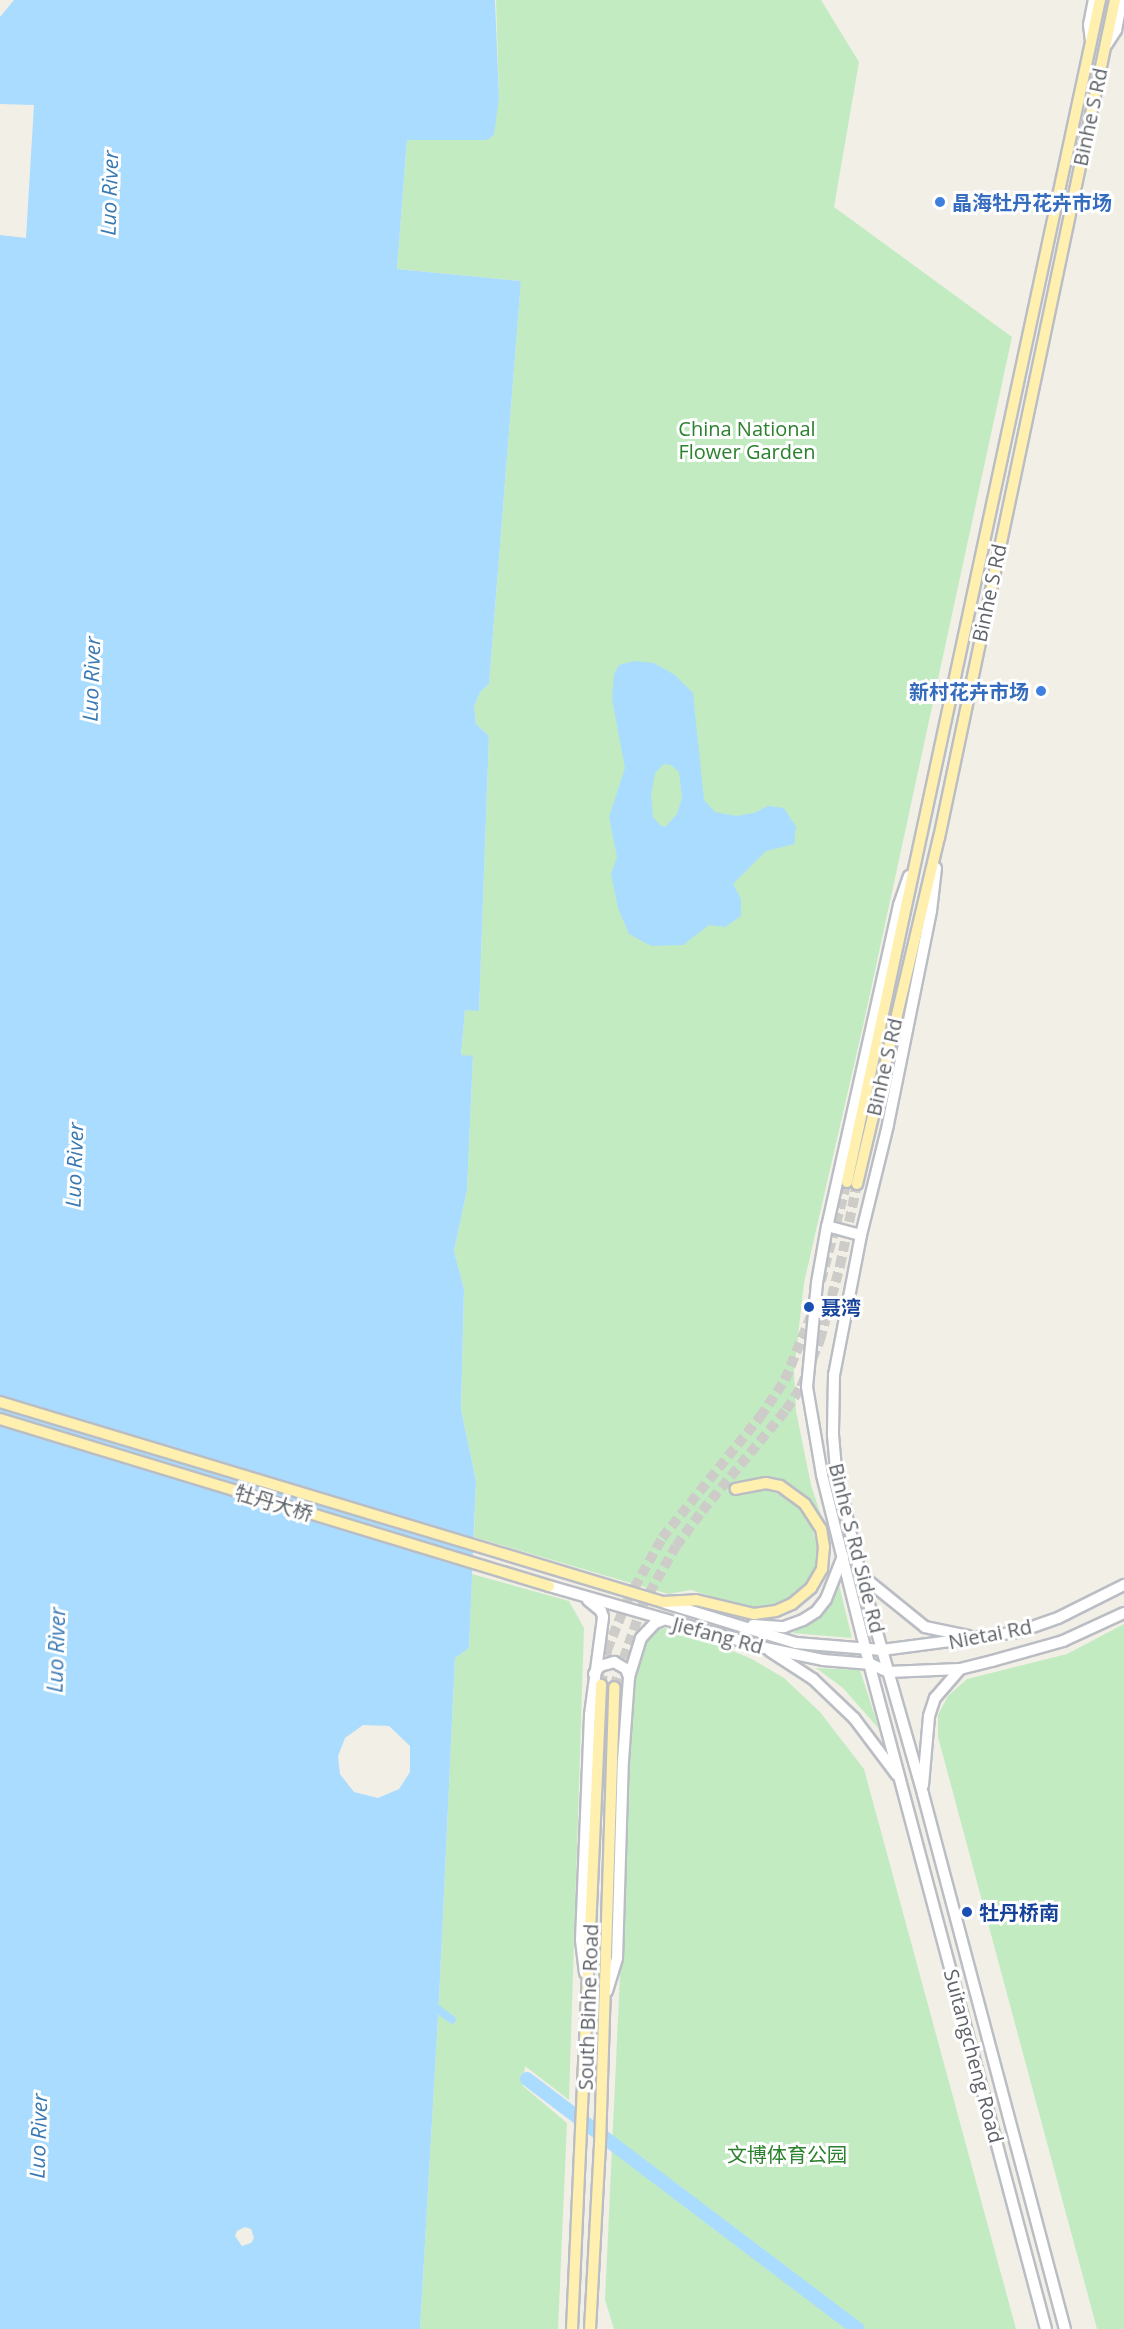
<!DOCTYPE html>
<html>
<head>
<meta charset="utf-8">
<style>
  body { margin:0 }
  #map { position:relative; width:1124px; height:2329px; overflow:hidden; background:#f2efe7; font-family:"Open Sans","Noto Sans SC",sans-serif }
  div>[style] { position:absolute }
  .green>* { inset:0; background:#c3ebc2 }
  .water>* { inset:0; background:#aadcff }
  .canal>* { height:8px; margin:-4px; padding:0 4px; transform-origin:4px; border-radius:4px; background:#aadcff }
  .river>* { height:14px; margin:-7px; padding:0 7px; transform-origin:7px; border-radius:7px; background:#aadcff }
  .primary-tunnel>* { height:10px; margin-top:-5px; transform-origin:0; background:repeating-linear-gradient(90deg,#cdccc8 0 10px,transparent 0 15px) }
  .roads { filter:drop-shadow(2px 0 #babec4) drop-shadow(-2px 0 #babec4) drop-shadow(0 2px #babec4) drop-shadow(0 -2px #babec4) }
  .secondary>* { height:10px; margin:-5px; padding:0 5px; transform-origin:5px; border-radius:5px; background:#fff }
  .primary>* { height:10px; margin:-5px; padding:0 5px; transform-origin:5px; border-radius:5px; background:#fff0af }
  .dots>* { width:16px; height:16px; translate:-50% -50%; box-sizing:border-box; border:3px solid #fff; border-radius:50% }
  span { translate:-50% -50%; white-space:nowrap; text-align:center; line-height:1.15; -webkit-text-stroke:6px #fff; paint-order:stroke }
  .street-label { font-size:20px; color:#5e6369 }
  .shop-label { font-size:20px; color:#366cbe; font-weight:700 }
  .left { translate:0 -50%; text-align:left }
  .right { translate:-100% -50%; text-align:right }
  .park-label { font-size:20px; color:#2b812d }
  .transit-label { font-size:20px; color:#164399; font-weight:700 }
  .water-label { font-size:21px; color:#3878b3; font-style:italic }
</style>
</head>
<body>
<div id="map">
  <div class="green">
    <div style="clip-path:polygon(496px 0,821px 0,859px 62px,834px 207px,1012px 337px,865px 1017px,804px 1283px,794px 1371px,796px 1411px,811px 1485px,822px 1519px,812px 1503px,796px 1488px,781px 1480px,769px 1477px,735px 1483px,738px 1495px,754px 1491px,771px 1491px,791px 1500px,803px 1511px,812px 1527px,817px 1546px,815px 1569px,805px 1586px,792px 1597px,771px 1607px,746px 1607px,691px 1590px,668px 1594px,474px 1537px,476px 1481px,461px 1409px,464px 1289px,454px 1251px,467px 1190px,473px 1057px,461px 1055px,465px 1009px,479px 1011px,489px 736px,476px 724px,474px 707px,480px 692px,489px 684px,521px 281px,397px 269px,407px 140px,487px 140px,499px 97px)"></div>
    <div style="clip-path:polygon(472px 1574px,569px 1601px,584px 1628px,569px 2100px,525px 2066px,523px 2086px,567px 2123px,558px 2329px,420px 2329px,439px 2000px,455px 1658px,469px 1648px)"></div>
    <div style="clip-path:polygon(838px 1581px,852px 1638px,792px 1633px,817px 1618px,830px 1604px)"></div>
    <div style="clip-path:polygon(1124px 1624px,1124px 2329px,1097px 2329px,938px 1737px,938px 1715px,948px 1696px,967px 1679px,1067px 1654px)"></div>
    <div style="clip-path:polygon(673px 1627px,752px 1659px,784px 1678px,820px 1712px,864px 1769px,1016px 2329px,614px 2329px,605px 2300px,633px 1693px,645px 1641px,655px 1630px)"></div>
    <div style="clip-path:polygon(816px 1668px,860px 1670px,879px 1729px,843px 1688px)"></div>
  </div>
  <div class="water">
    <div style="clip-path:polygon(evenodd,14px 0,495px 0,499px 97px,494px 135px,487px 140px,407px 140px,397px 269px,521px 281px,489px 684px,480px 692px,474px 707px,476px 724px,489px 736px,479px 1011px,465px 1010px,461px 1055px,473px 1056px,467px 1190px,454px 1251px,464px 1289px,461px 1409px,476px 1481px,469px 1648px,455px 1658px,439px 2000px,420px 2329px,0 2329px,0 235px,26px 238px,34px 105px,0 104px,0 17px,14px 0,363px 1725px,389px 1726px,410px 1746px,410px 1772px,399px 1789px,378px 1798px,354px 1792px,340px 1774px,338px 1756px,345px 1738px,363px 1725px,14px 0,245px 2227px,251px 2229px,254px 2238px,251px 2243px,242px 2246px,235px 2236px,237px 2231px,245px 2227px)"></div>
    <div style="clip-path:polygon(evenodd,634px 661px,654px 663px,675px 675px,693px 693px,704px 800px,715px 812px,736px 816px,754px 813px,768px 806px,784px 808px,796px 827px,794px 844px,766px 851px,733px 884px,741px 899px,741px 916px,725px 927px,709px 925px,683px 945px,651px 946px,629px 934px,618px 908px,611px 874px,617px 857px,609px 817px,625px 768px,612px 699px,614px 674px,619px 665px,634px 661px,664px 764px,671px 765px,679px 772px,682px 798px,677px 814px,665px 827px,660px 825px,653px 817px,651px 795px,655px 773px,664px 764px)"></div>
  </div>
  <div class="canal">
    <div style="left:431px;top:2004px;width:26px;rotate:37deg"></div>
  </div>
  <div class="river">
    <div style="left:527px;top:2079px;width:415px;rotate:37.1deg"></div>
  </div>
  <div class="primary-tunnel">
    <div style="left:821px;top:1281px;width:102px;rotate:-75.3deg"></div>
    <div style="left:601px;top:1685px;width:36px;rotate:-80deg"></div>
    <div style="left:607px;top:1650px;width:53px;rotate:-67.8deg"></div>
    <div style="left:627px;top:1601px;width:72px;rotate:-60.9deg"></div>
    <div style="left:662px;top:1538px;width:156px;rotate:-51deg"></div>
    <div style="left:760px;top:1417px;width:45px;rotate:-56deg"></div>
    <div style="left:785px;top:1380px;width:69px;rotate:-67.9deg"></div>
    <div style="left:614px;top:1687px;width:86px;rotate:-70.9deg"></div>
    <div style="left:642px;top:1606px;width:69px;rotate:-60.5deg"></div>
    <div style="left:676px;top:1546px;width:44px;rotate:-53.4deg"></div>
    <div style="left:702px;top:1511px;width:131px;rotate:-50.3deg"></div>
    <div style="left:786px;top:1410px;width:27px;rotate:-57deg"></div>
    <div style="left:801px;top:1387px;width:51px;rotate:-68deg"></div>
    <div style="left:820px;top:1340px;width:77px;rotate:-74.9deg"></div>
    <div style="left:840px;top:1266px;width:84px;rotate:-78.3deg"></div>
  </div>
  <div class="roads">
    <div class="secondary">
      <div style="left:1091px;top:41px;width:16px;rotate:-97deg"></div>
      <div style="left:1089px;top:25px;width:25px;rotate:-79deg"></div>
      <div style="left:1107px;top:44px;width:17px;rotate:-57deg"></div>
      <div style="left:1116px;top:30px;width:31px;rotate:-79deg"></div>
      <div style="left:936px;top:868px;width:43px;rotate:96.6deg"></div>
      <div style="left:931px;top:911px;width:218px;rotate:101.4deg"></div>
      <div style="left:888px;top:1125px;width:113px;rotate:103.8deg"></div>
      <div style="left:861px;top:1235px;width:143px;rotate:100.9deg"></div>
      <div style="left:834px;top:1375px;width:60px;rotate:91deg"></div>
      <div style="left:833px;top:1435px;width:35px;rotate:85deg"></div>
      <div style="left:836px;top:1470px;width:102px;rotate:76.9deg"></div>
      <div style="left:859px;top:1569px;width:234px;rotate:74.1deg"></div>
      <div style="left:923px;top:1794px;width:554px;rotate:75.14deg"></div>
      <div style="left:909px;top:876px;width:31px;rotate:109deg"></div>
      <div style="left:899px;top:905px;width:329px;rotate:102.6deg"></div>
      <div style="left:827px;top:1226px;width:58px;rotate:100deg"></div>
      <div style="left:817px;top:1283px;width:104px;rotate:95.5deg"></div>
      <div style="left:807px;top:1387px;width:89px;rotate:80.3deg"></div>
      <div style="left:822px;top:1475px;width:178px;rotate:76deg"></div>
      <div style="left:865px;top:1648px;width:705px;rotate:75.12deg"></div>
      <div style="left:827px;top:1226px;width:35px;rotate:15deg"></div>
      <div style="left:862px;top:1576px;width:81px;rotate:39deg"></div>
      <div style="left:925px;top:1627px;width:44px;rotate:11.8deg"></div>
      <div style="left:549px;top:1586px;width:225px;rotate:16deg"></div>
      <div style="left:765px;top:1648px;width:59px;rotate:11.7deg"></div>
      <div style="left:823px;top:1660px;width:48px;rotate:4.8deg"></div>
      <div style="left:871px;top:1664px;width:19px;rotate:25deg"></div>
      <div style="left:888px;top:1672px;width:72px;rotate:-2.4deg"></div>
      <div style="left:960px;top:1669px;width:33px;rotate:-14deg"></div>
      <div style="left:992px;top:1661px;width:74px;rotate:-15.7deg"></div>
      <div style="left:1063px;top:1641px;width:67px;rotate:-24.7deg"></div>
      <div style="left:665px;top:1603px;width:137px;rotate:17deg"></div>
      <div style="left:796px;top:1643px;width:86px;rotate:4.7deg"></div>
      <div style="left:882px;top:1650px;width:137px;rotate:-7.5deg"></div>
      <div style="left:1018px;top:1632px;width:42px;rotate:-19.3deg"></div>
      <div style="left:1058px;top:1618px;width:74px;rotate:-26.6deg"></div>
      <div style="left:753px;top:1625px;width:31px;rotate:4deg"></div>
      <div style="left:784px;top:1627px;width:20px;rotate:-20deg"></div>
      <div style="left:803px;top:1620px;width:15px;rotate:-32deg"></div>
      <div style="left:816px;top:1612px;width:16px;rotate:-52deg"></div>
      <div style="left:826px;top:1599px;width:46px;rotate:-68.4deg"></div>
      <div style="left:770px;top:1651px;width:51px;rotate:33.1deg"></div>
      <div style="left:813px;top:1679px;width:57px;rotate:43.6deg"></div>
      <div style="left:854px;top:1718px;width:71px;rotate:53deg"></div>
      <div style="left:594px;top:1674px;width:10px;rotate:-53deg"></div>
      <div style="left:600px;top:1666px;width:15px;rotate:-16deg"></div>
      <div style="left:614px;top:1662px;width:14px;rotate:30deg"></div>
      <div style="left:626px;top:1669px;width:9px;rotate:69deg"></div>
      <div style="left:923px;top:1785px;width:69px;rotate:-85deg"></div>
      <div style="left:929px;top:1716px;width:19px;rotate:-72deg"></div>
      <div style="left:935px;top:1698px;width:38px;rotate:-49deg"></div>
      <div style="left:585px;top:1973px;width:33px;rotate:-97deg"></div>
      <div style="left:581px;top:1940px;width:225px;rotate:-87.7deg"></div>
      <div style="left:590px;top:1715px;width:99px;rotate:-82.4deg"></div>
      <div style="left:603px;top:1617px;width:6px;rotate:-108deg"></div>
      <div style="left:601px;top:1611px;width:17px;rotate:-140deg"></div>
      <div style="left:607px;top:1991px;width:34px;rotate:-73deg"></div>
      <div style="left:617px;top:1958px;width:197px;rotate:-88.3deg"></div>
      <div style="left:623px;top:1761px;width:84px;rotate:-85.9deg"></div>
      <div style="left:629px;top:1677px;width:41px;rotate:-72.9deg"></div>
      <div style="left:641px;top:1638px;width:21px;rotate:-47deg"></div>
      <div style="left:655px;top:1623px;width:9px;rotate:-21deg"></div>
    </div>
    <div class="primary">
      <div style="left:847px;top:1182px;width:1209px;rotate:-77.92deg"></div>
      <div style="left:857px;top:1184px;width:356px;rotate:-76.7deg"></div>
      <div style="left:939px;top:838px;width:856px;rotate:-78.14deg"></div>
      <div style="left:0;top:1402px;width:693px;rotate:16.79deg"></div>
      <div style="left:663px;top:1602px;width:33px;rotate:-3deg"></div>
      <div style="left:696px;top:1600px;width:60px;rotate:13.6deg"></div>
      <div style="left:754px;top:1614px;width:22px;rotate:-8deg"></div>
      <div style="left:776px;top:1611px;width:17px;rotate:-24deg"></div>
      <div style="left:792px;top:1604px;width:25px;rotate:-40deg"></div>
      <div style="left:811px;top:1588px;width:22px;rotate:-60deg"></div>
      <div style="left:822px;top:1569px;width:22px;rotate:-85deg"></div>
      <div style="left:824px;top:1547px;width:18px;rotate:-99deg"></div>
      <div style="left:821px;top:1529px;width:30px;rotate:-123deg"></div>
      <div style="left:805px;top:1504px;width:31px;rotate:-144deg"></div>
      <div style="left:780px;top:1486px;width:14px;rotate:-168deg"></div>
      <div style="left:766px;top:1483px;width:31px;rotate:169deg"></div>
      <div style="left:0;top:1419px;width:574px;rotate:16.92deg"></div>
      <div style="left:572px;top:2329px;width:645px;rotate:-87.42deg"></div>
      <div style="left:590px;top:2329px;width:185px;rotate:-86.9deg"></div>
      <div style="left:600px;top:2144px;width:457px;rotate:-88.2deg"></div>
    </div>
  </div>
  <div class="dots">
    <div style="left:940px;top:202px;background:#3f7fe0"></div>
    <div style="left:1041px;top:691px;background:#3f7fe0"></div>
    <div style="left:809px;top:1307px;background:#1a4fb4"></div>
    <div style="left:967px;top:1912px;background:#1a4fb4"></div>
  </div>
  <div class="street-label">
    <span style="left:1090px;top:117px;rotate:-78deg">Binhe S Rd</span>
    <span style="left:989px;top:593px;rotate:-78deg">Binhe S Rd</span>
    <span style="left:884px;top:1067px;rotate:-77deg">Binhe S Rd</span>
    <span style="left:274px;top:1503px;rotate:17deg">牡丹大桥</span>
    <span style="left:857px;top:1548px;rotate:76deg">Binhe S Rd Side Rd</span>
    <span style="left:990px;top:1634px;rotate:-11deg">Nietai Rd</span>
    <span style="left:718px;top:1635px;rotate:15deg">Jiefang Rd</span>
    <span style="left:588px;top:2007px;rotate:-88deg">South Binhe Road</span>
    <span style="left:974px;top:2056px;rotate:75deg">Suitangcheng Road</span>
  </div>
  <div class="shop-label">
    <span class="left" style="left:952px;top:202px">晶海牡丹花卉市场</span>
    <span class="right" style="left:1029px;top:691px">新村花卉市场</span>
  </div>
  <div class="park-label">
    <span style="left:747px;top:440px">China National<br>Flower Garden</span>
    <span style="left:787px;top:2154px">文博体育公园</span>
  </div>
  <div class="transit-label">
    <span class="left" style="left:821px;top:1307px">聂湾</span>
    <span class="left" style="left:979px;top:1912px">牡丹桥南</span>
  </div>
  <div class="water-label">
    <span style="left:109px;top:193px;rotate:-88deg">Luo River</span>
    <span style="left:91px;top:679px;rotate:-88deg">Luo River</span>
    <span style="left:74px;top:1165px;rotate:-88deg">Luo River</span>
    <span style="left:56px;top:1650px;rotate:-88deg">Luo River</span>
    <span style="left:38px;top:2136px;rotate:-88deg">Luo River</span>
  </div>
</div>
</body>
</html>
